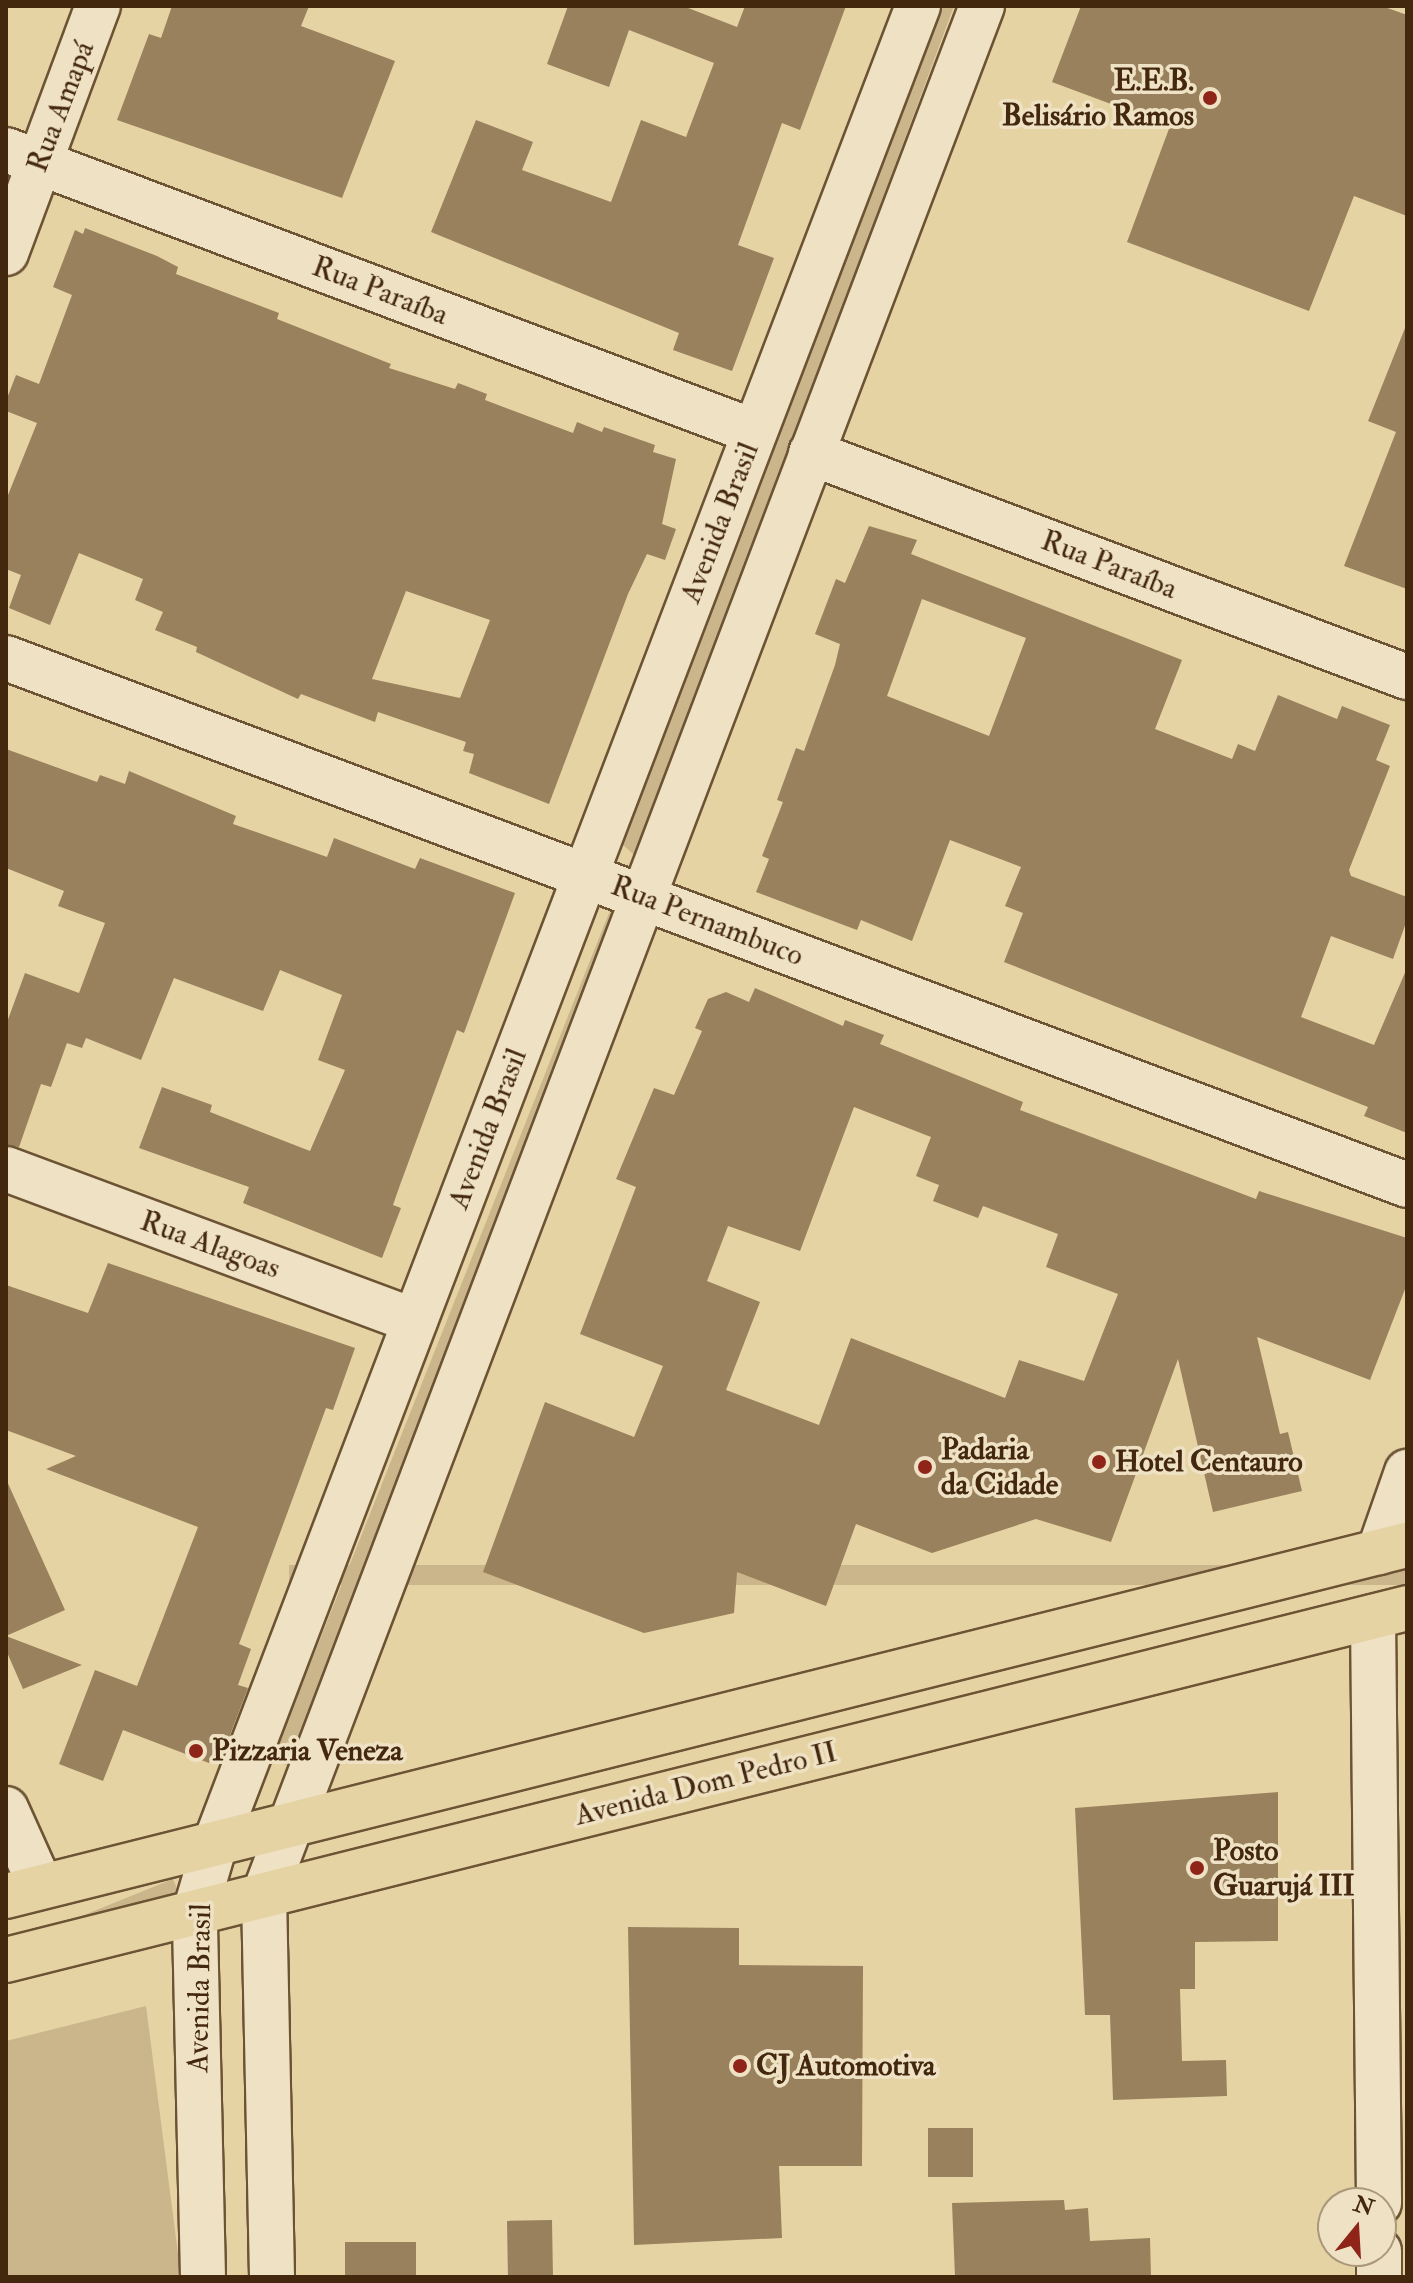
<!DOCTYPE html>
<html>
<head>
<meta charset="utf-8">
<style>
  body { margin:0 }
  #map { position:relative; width:1413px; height:2283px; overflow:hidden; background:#e6d3a4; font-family:"IM FELL Double Pica",serif }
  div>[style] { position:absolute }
  .green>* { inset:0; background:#cab68a; transform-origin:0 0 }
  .building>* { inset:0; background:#98815c; transform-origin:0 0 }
  .roads { filter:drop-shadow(2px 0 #6c5334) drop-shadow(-2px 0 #6c5334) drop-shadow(0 2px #6c5334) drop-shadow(0 -2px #6c5334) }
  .minor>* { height:44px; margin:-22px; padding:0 22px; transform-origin:22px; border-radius:22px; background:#efe2c4 }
  .tertiary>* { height:44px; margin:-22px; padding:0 22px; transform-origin:22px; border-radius:22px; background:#efe2c4 }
  .secondary>* { height:44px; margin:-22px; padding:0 22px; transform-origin:22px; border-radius:22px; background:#efe2c4 }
  .primary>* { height:44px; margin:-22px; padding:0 22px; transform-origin:22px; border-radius:22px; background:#e6d3a4 }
  .dots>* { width:22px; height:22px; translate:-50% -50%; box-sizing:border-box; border:4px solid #efe2c4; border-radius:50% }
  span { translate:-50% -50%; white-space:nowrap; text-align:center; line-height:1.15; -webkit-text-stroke:7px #efe2c4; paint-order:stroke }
  .poi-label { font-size:30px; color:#44280e; font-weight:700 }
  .right { translate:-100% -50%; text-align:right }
  .left { translate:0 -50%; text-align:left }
  .street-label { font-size:30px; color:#44280e }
  .frame { position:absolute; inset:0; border:8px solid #44280e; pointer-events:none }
  .north { position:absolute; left:1317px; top:2187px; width:80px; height:80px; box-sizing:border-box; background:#efe2c4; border:2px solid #ab987b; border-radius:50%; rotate:18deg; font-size:22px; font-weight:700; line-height:32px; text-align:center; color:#44280e }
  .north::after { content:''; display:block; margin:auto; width:28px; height:36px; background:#8f2418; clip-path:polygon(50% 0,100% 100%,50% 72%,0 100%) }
</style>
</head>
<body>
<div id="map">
  <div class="green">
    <div style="clip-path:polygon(933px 6px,954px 6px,641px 851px,633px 854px,622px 844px)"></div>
    <div style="clip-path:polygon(617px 910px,293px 1763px,285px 1765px,274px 1755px,609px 913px)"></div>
    <div style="left:1407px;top:1565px;width:20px;height:1118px;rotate:90deg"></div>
    <div style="left:173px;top:1879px;width:18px;height:172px;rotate:68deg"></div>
    <div style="clip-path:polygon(146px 2006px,181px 2277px,6px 2277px,6px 2041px)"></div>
  </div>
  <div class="building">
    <div style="clip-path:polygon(172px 6px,309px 6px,301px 26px,395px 61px,342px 198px,117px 120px,149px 34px,161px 38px)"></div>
    <div style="clip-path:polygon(568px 6px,683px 6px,737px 27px,745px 6px,846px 6px,800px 130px,782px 123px,738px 245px,774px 258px,732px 371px,673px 350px,679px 333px,431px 232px,476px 120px,533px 142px,522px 170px,611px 202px,641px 120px,686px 137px,714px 63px,629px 30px,609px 87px,547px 64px)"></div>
    <div style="clip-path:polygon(1081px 6px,1382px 6px,1407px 15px,1407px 216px,1354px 196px,1309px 311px,1127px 242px,1170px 126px,1052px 82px)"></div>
    <div style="clip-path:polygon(evenodd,85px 228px,157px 256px,178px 267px,176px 274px,279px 313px,277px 319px,391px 364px,389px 368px,455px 389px,458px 383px,487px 394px,485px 400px,573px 433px,577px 422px,602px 432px,604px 427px,655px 445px,653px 452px,676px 459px,662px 524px,676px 529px,665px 560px,647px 554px,628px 594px,549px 804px,469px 773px,474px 754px,463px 751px,466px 742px,378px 712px,375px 722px,301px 694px,298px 699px,196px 652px,197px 647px,155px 630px,163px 612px,135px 600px,143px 579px,79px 553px,50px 625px,9px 608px,21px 575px,6px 569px,6px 500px,37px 423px,6px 411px,6px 401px,16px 375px,39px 384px,72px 295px,53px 287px,75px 230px,83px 234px,85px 228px,406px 591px,490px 620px,460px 698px,372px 679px,406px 591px)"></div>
    <div style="clip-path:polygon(1405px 328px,1407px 329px,1407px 589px,1344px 566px,1396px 432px,1368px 421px)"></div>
    <div style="clip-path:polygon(evenodd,869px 526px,917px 540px,911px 554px,1182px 660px,1155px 729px,1232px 759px,1238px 744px,1255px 751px,1278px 695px,1337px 719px,1342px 706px,1390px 725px,1376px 760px,1390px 766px,1349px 870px,1351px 876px,1407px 897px,1407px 920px,1393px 959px,1331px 936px,1301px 1017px,1374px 1045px,1407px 968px,1407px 1133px,1364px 1116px,1368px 1107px,1004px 962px,1023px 913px,1005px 906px,1021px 867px,950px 840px,912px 941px,861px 920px,857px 930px,756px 892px,769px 859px,762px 856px,783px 802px,777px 800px,796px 748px,804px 751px,835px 665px,840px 644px,815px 634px,836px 579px,845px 583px,869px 526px,922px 599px,1026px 638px,989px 736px,887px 696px,922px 599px)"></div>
    <div style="clip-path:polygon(6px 749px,97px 782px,100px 775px,125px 784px,129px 771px,236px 816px,233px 824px,327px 857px,334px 838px,415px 869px,420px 858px,515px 893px,464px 1033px,457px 1030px,400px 1185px,393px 1205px,401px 1208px,382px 1258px,243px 1203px,249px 1187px,139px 1148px,162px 1087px,212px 1105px,210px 1112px,310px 1151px,345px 1070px,318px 1060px,342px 995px,280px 970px,263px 1011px,174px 978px,141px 1060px,86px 1038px,82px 1048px,67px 1043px,51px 1087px,41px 1084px,19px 1147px,6px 1145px,6px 1025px,25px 973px,79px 993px,105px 923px,58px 906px,64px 891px,6px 868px)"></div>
    <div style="clip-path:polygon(evenodd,755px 988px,843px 1026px,845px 1020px,884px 1035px,880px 1044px,1023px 1102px,1020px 1110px,1256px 1199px,1259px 1191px,1407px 1238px,1407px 1284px,1370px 1380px,1257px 1337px,1280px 1434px,1288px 1432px,1302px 1491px,1213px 1512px,1178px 1359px,1111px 1542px,1036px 1519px,932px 1553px,856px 1524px,826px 1606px,737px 1572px,734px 1613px,644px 1633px,483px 1572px,545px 1402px,634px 1437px,663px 1366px,580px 1334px,636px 1187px,616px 1179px,654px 1088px,674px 1095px,702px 1031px,695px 1028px,708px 999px,726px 992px,749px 1002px,755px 988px,854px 1107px,931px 1137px,916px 1176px,939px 1185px,933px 1201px,978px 1218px,983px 1206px,1058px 1234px,1046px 1267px,1118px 1294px,1084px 1381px,1019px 1360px,1005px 1398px,851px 1338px,819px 1425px,726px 1390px,760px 1302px,707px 1281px,728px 1226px,800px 1251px,854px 1107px)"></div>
    <div style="clip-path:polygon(108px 1263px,355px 1348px,333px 1410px,326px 1408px,239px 1644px,251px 1649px,238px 1685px,248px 1688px,227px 1743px,217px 1740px,209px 1763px,123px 1730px,103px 1781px,59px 1764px,95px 1670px,137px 1686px,198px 1527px,46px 1469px,76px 1456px,6px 1430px,6px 1285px,88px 1313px)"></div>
    <div style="clip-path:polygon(6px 1479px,65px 1610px,6px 1636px,82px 1665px,23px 1689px,6px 1650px)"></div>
    <div style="clip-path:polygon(1278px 1792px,1278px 1941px,1195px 1942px,1195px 1989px,1180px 1989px,1182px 2061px,1226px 2060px,1227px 2096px,1113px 2100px,1110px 2015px,1085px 2015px,1075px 1808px)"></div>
    <div style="clip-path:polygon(628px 1927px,739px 1928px,739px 1965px,863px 1966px,862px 2166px,779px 2166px,782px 2238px,634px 2245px)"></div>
    <div style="left:928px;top:2128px;width:45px;height:49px"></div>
    <div style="clip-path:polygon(1064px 2200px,1065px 2210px,1088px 2208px,1090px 2241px,1150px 2238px,1151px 2277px,955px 2277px,952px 2203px)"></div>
    <div style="left:552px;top:2220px;width:57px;height:45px;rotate:89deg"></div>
    <div style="left:345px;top:2242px;width:71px;height:35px"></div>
  </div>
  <div class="roads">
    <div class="minor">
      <div style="left:6px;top:150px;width:800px;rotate:20.63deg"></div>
      <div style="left:6px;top:253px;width:264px;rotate:-69.6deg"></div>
      <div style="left:811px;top:453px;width:637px;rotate:20.6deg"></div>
      <div style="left:6px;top:658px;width:1497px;rotate:20.61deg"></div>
      <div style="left:6px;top:1169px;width:436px;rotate:20.4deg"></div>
      <div style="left:1373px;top:1617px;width:586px;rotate:89.41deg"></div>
      <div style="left:6px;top:1809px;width:85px;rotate:65.8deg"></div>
      <div style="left:1379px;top:2251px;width:26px;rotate:90deg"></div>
    </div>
    <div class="tertiary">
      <div style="left:1379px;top:1552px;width:85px;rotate:-70.7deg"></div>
    </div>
    <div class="secondary">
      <div style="left:203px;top:2277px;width:365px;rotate:-91.3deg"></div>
      <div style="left:195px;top:1912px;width:71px;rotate:-73.6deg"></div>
      <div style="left:215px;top:1844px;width:1968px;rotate:-69.07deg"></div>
      <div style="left:272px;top:2277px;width:382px;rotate:-91.2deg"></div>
      <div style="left:264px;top:1895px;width:2021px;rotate:-69.19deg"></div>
    </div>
    <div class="primary">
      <div style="left:6px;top:1896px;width:1444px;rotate:-14.07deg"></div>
      <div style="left:6px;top:1960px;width:1445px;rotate:-14.1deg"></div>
    </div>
  </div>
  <div class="dots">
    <div style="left:1210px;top:98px;background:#8f2418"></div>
    <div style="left:1099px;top:1462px;background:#8f2418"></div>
    <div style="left:925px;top:1467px;background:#8f2418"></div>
    <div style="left:196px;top:1751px;background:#8f2418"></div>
    <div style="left:1197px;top:1868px;background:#8f2418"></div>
    <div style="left:740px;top:2066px;background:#8f2418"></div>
  </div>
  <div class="poi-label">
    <span class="right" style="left:1194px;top:98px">E.E.B.<br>Belisário Ramos</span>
    <span class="left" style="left:941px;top:1467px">Padaria<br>da Cidade</span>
    <span class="left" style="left:1115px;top:1462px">Hotel Centauro</span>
    <span class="left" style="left:212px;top:1751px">Pizzaria Veneza</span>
    <span class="left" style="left:1213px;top:1868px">Posto<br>Guarujá III</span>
    <span class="left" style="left:756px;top:2066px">CJ Automotiva</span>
  </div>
  <div class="street-label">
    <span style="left:61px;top:107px;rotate:-69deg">Rua Amapá</span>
    <span style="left:380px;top:291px;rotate:21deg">Rua Paraíba</span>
    <span style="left:720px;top:523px;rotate:-69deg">Avenida Brasil</span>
    <span style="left:1109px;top:565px;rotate:21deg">Rua Paraíba</span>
    <span style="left:707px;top:921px;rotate:21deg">Rua Pernambuco</span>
    <span style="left:488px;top:1129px;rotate:-69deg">Avenida Brasil</span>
    <span style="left:210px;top:1245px;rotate:20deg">Rua Alagoas</span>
    <span style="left:706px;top:1784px;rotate:-14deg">Avenida Dom Pedro II</span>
    <span style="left:200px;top:1988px;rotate:-89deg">Avenida Brasil</span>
  </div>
  <div class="frame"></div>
  <div class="north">N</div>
</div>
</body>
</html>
